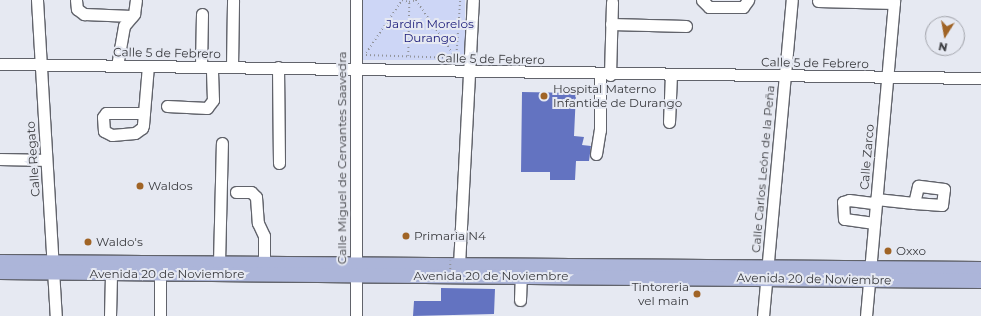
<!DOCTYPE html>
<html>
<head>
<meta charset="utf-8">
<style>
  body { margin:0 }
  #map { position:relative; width:981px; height:316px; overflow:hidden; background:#e6e9f2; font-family:Montserrat,sans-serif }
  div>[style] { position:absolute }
  .green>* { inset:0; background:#cdd6f6; transform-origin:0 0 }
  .building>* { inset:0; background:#6373c1 }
  .path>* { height:1.5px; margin-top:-0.75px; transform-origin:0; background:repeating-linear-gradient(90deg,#91939a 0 1px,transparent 0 4px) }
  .roads { filter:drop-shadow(1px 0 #61636b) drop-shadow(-1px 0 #61636b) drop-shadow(0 1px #61636b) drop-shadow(0 -1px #61636b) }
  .minor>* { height:11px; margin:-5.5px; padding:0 5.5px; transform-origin:5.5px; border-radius:5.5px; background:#fff }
  .major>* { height:14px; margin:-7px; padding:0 7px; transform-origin:7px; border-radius:7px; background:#acb5d9 }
  .path-bridge>* { height:1.5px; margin-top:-0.75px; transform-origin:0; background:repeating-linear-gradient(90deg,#91939a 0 1px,transparent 0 4px) }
  .dots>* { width:11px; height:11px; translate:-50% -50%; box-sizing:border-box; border:2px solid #e6e9f2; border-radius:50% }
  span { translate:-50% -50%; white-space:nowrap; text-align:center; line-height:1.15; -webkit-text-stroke:4px #e6e9f2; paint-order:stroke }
  .park-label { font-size:12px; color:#1f207c }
  .street-label { font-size:12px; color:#3a3b3f }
  .poi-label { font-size:12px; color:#3a3b3f }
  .left { translate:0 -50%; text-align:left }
  .right { translate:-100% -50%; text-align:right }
  .north { position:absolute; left:925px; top:16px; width:40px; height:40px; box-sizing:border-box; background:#e6e9f2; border:1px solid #a1a3aa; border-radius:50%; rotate:191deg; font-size:11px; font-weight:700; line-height:16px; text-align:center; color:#3a3b3f }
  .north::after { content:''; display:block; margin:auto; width:14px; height:18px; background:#a06426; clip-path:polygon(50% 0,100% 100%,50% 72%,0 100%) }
</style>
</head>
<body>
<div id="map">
  <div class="green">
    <div style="left:361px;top:0;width:104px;height:60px"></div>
  </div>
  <div class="building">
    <div style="clip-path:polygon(522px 92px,576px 93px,574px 136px,584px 137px,582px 145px,591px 146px,589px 161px,576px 161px,575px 180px,550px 180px,550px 172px,521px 172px)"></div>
    <div style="clip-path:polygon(441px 288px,495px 289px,494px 314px,413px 316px,414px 301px,441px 301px)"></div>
  </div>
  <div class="path">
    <div style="left:402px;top:0;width:7px;rotate:16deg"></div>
    <div style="left:409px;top:2px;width:7px;rotate:-16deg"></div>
    <div style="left:416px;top:0;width:70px;rotate:55.4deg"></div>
    <div style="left:366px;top:53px;width:64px;rotate:-55.8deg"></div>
    <div style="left:366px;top:55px;width:90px;rotate:1.9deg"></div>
    <div style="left:408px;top:56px;width:54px;rotate:-88.9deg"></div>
    <div style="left:456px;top:58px;width:58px;rotate:-86.1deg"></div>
  </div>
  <div class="roads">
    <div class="minor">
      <div style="left:37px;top:0;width:317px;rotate:86.6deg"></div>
      <div style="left:76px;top:0;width:9px;rotate:84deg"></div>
      <div style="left:77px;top:9px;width:9px;rotate:36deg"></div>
      <div style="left:84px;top:14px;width:48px;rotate:2.4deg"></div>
      <div style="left:356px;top:0;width:316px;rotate:90deg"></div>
      <div style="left:702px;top:0;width:10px;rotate:45deg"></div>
      <div style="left:709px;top:7px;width:34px"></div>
      <div style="left:743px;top:7px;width:9px;rotate:-54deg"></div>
      <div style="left:818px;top:1px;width:76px;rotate:1.5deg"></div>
      <div style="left:611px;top:24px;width:75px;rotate:1.5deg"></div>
      <div style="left:0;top:64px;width:981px;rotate:0.82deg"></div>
      <div style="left:117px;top:66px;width:41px;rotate:-80.1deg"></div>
      <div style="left:124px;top:26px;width:16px;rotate:-50deg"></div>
      <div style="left:134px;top:14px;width:14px;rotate:-82deg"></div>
      <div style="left:201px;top:66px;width:52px;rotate:-88.9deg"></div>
      <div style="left:232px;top:67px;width:67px;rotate:-89.1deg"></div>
      <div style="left:278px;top:67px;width:96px;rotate:89.4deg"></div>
      <div style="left:610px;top:75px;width:73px;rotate:-88.4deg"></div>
      <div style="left:167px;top:106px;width:40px;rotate:2.9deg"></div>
      <div style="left:207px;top:108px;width:10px;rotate:-53deg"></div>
      <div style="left:213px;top:100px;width:33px;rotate:-92deg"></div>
      <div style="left:144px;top:113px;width:38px;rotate:180deg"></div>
      <div style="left:106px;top:113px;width:5px;rotate:127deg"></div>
      <div style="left:103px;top:117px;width:14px;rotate:86deg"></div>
      <div style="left:104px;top:131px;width:9px;rotate:27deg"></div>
      <div style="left:112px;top:135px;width:23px;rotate:-5deg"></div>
      <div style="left:135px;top:133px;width:9px;rotate:-36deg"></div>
      <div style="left:142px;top:128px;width:3px;rotate:-72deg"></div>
      <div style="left:143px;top:125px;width:59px;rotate:-85.2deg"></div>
      <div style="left:669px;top:122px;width:47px;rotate:-87.6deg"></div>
      <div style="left:596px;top:154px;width:24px;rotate:-81deg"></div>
      <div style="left:600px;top:130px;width:56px;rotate:-90deg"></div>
      <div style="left:0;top:159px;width:46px;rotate:1.2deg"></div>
      <div style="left:236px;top:192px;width:15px"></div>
      <div style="left:251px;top:192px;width:7px;rotate:45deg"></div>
      <div style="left:256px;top:197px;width:26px;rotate:86deg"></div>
      <div style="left:258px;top:223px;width:14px;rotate:65deg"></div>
      <div style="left:264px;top:236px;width:28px;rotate:90deg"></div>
      <div style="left:876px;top:199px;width:38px;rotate:6deg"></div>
      <div style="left:914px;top:203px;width:28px;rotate:4deg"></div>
      <div style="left:942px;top:205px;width:16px;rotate:-83deg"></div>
      <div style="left:944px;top:189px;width:26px;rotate:-173deg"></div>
      <div style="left:918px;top:186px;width:17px;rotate:103deg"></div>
      <div style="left:874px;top:223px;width:30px;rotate:-172deg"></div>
      <div style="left:844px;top:219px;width:17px;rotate:-93deg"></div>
      <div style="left:843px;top:202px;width:6px;rotate:-18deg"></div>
      <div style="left:849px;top:200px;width:26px;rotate:7deg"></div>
      <div style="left:219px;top:263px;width:120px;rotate:-88.6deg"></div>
      <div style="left:459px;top:265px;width:265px;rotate:-87deg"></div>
      <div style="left:160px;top:274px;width:42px;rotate:90deg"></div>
      <div style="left:520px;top:300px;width:23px;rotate:-88deg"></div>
      <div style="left:110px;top:316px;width:42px;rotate:-88.6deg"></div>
      <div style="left:763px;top:316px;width:317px;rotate:-84.8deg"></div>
      <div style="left:866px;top:316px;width:317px;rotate:-84.9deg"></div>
    </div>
    <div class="major">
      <div style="left:0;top:262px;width:981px;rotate:0.41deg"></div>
      <div style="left:0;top:272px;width:981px;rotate:0.53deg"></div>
    </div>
  </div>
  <div class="path-bridge">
    <div style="left:450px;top:285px;width:24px;rotate:-90deg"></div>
  </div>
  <div class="dots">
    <div style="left:544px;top:96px;background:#a06426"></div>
    <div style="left:140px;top:186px;background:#a06426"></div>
    <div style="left:406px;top:236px;background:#a06426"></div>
    <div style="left:88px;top:242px;background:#a06426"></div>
    <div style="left:888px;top:251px;background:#a06426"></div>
    <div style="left:697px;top:294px;background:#a06426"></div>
  </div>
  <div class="park-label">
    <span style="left:430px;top:31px">Jardín Morelos<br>Durango</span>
  </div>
  <div class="street-label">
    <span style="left:167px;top:53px;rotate:1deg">Calle 5 de Febrero</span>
    <span style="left:491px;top:59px;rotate:1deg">Calle 5 de Febrero</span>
    <span style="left:815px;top:63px;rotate:1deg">Calle 5 de Febrero</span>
    <span style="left:867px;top:157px;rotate:-85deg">Calle Zarco</span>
    <span style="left:342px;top:158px;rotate:-90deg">Calle Miguel de Cervantes Saavedra</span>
    <span style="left:33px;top:159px;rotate:-94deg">Calle Regato</span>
    <span style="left:763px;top:169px;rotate:-85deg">Calle Carlos León de la Peña</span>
    <span style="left:167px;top:274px">Avenida 20 de Noviembre</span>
    <span style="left:491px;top:276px">Avenida 20 de Noviembre</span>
    <span style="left:814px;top:279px;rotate:1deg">Avenida 20 de Noviembre</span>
  </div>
  <div class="poi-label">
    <span class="left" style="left:553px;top:96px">Hospital Materno<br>Infantide de Durango</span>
    <span class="left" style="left:148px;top:186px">Waldos</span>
    <span class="left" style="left:414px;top:236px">Primaria N4</span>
    <span class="left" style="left:96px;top:242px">Waldo's</span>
    <span class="left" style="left:896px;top:251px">Oxxo</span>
    <span class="right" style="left:689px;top:294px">Tintoreria<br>vel main</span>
  </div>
  <div class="north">N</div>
</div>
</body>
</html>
